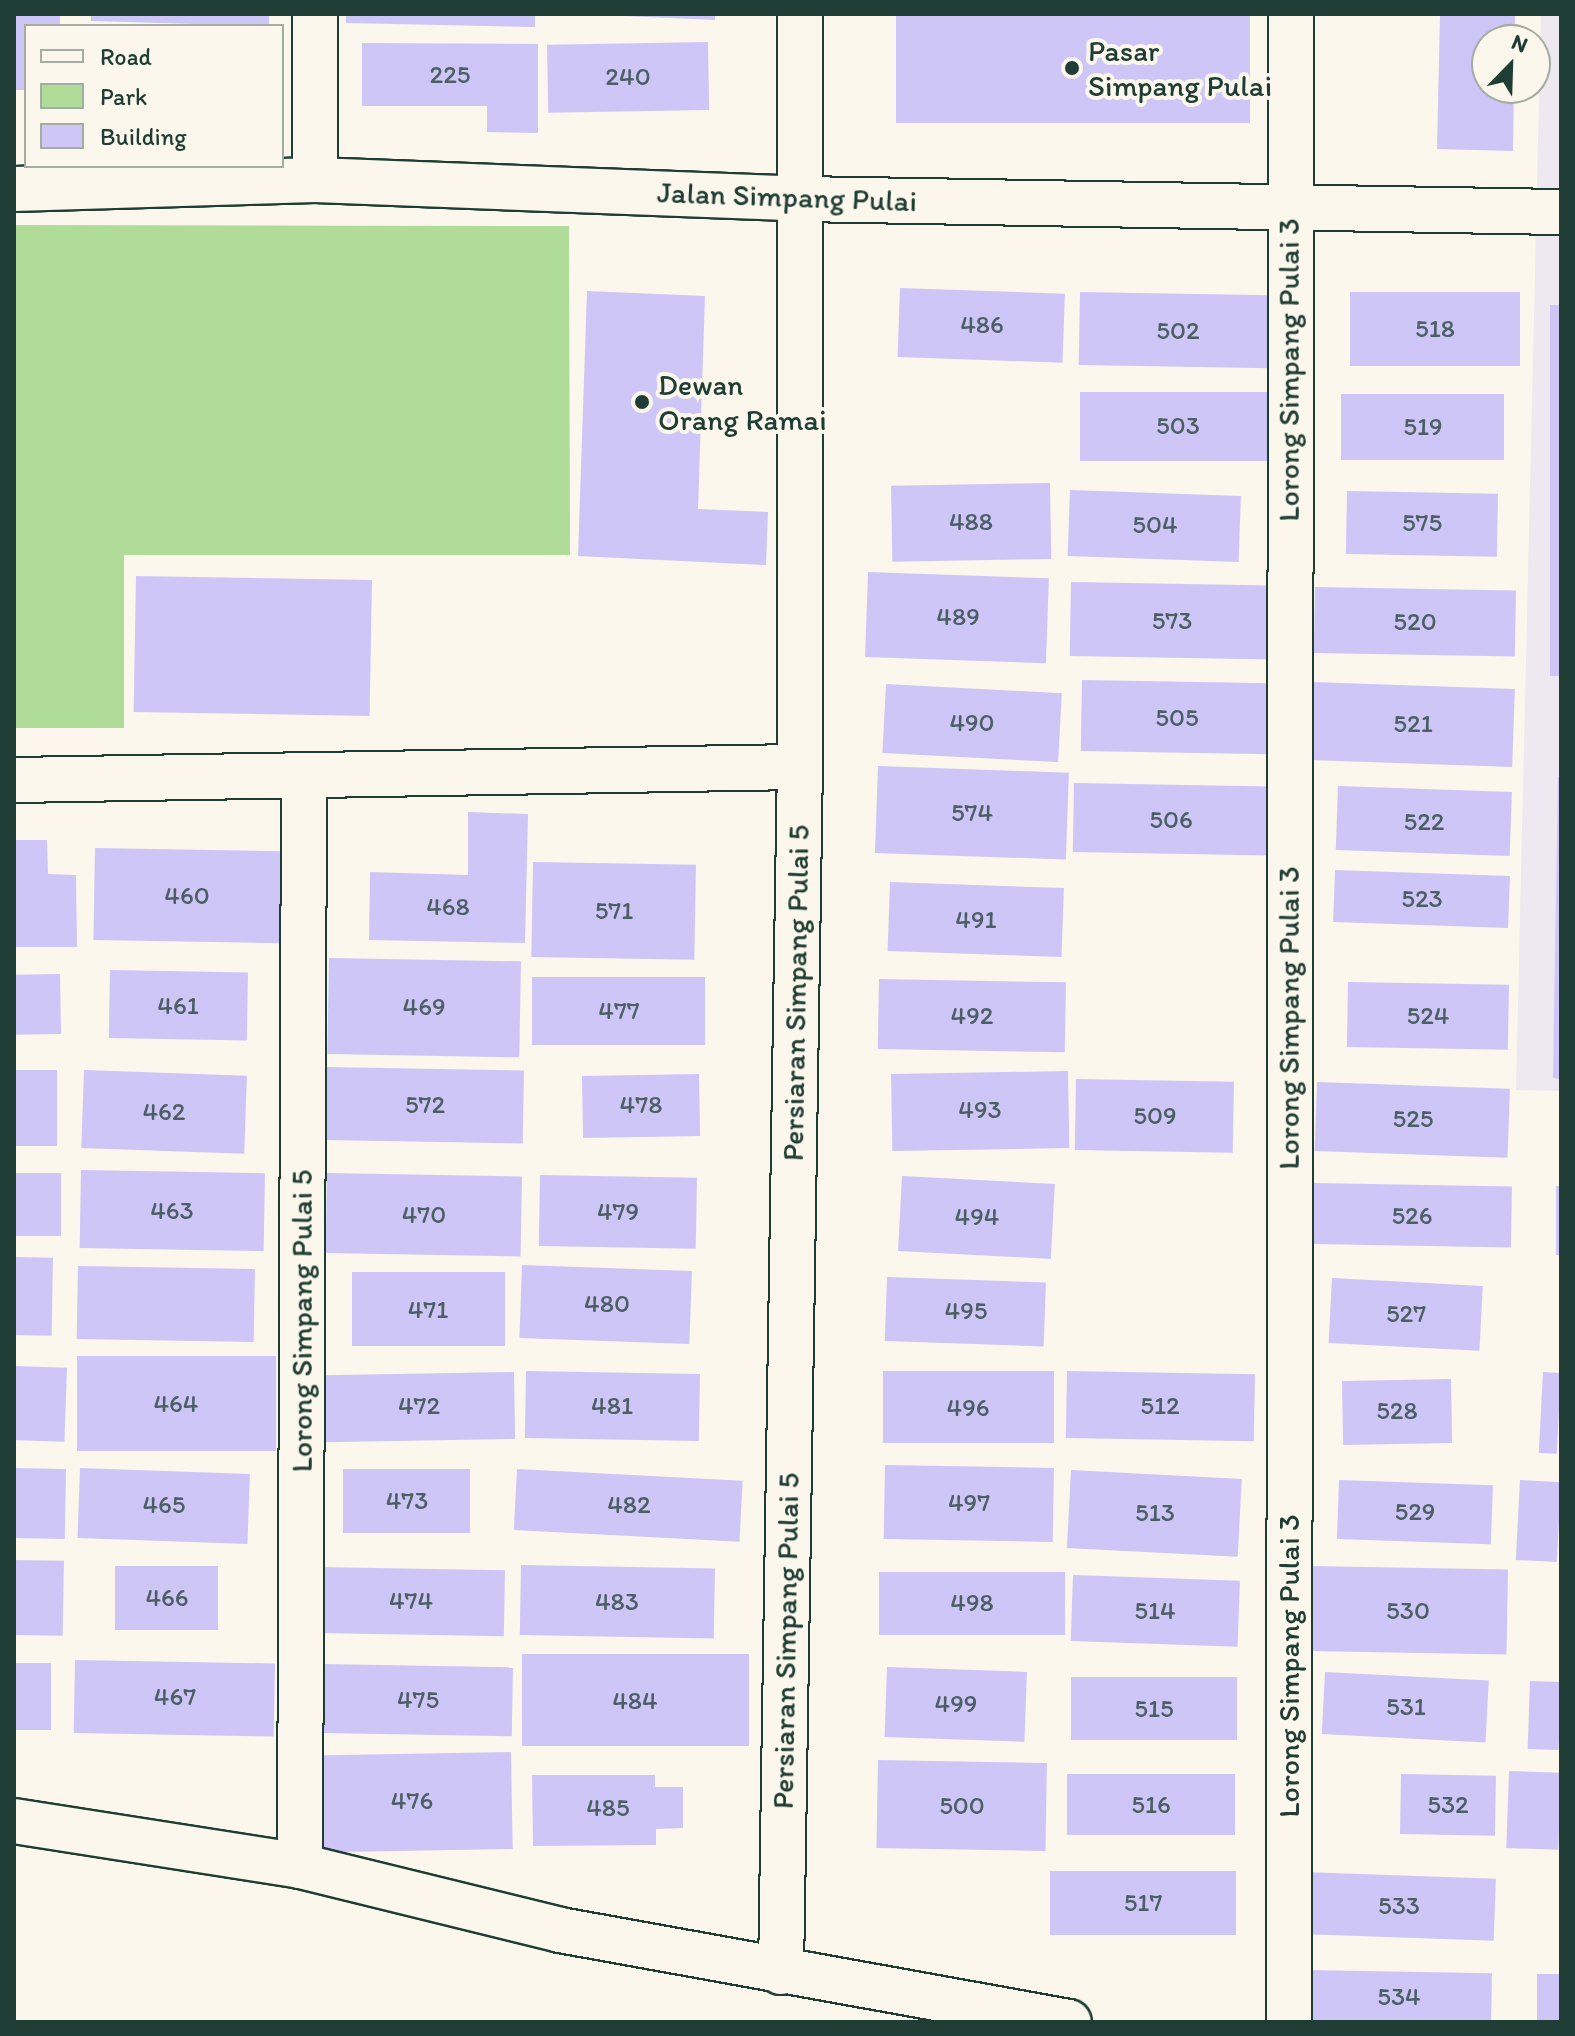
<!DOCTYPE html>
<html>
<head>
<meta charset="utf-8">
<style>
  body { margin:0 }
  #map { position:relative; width:1575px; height:2036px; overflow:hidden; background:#fbf7ec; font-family:Itim,sans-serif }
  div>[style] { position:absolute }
  .built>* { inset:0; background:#eee8f0 }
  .green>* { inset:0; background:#b0dc9a }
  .building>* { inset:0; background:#cfc6f8; transform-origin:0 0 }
  .roads { filter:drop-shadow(2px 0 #1f3d34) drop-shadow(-2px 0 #1f3d34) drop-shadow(0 2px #1f3d34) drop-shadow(0 -2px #1f3d34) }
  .minor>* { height:44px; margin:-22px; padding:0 22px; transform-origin:22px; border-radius:22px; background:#fbf7ec }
  .dots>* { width:22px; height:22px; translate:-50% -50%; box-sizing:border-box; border:4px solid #fbf7ec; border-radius:50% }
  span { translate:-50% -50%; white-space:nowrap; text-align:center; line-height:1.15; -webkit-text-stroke:8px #fbf7ec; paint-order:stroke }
  .number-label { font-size:26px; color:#4b5f65 }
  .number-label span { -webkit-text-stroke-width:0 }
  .poi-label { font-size:30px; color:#1f3d34 }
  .left { translate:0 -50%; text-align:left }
  .street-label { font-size:30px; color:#1f3d34 }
  .frame { position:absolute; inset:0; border:16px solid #1f3d34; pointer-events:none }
  .legend { position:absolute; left:24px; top:24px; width:260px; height:144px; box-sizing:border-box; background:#fbf7ec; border:2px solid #a3ada2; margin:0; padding:10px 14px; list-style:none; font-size:24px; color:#1f3d34 }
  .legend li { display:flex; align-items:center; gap:16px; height:40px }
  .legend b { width:40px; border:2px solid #a3ada2 }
  .north { position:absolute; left:1471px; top:24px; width:80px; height:80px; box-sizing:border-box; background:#fbf7ec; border:2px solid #a3ada2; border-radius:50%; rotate:23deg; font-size:22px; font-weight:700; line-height:32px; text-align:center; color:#1f3d34 }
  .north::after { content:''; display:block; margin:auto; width:28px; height:36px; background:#1f3d34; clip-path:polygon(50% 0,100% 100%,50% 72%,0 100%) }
</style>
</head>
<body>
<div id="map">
  <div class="built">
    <div style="clip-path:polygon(1541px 14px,1561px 14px,1561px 1091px,1516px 1090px)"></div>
  </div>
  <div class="green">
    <div style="clip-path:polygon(14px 225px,569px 226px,570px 555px,124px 555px,124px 728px,14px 728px)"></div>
  </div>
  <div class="building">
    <div style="clip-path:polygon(14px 14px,60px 14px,60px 26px,26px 26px,26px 90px,14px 90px)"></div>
    <div style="clip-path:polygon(91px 14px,269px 14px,269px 26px,91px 21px)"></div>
    <div style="clip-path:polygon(346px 14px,535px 14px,535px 27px,346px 23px)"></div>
    <div style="clip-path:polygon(578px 14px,715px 14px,715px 20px)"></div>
    <div style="left:896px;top:14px;width:354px;height:109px"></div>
    <div style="clip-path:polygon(1440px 14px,1515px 14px,1515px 40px,1487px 40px,1487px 88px,1514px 88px,1513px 151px,1437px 149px)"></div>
    <div style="left:708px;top:42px;width:68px;height:161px;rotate:89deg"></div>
    <div style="clip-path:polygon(362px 43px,538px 44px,538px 133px,487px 132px,487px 106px,362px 106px)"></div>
    <div style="left:900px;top:288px;width:165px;height:69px;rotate:2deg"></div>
    <div style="clip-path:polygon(587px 291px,705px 296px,698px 509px,768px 512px,766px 565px,578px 556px)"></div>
    <div style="left:1080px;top:292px;width:198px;height:73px;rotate:1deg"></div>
    <div style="left:1350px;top:292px;width:170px;height:74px"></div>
    <div style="left:1550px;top:305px;width:11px;height:371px"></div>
    <div style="left:1080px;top:392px;width:197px;height:69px"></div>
    <div style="left:1504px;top:394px;width:66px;height:163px;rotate:90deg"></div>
    <div style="left:1050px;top:483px;width:76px;height:159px;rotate:89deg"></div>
    <div style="left:1070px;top:490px;width:171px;height:66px;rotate:2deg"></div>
    <div style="left:1347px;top:491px;width:151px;height:63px;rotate:1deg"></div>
    <div style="left:868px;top:572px;width:181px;height:85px;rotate:2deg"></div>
    <div style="left:136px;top:576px;width:236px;height:136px;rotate:1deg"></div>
    <div style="left:1071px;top:582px;width:203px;height:74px;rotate:1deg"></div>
    <div style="left:1315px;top:587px;width:201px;height:66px;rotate:1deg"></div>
    <div style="left:1082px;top:680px;width:190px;height:71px;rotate:1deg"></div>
    <div style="left:1312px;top:682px;width:203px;height:78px;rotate:2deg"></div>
    <div style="left:886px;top:684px;width:176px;height:69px;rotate:3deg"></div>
    <div style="left:878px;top:766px;width:191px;height:87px;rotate:2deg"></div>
    <div style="clip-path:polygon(1558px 777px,1561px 777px,1561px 1079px,1553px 1078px)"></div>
    <div style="left:1074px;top:783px;width:196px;height:69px;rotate:1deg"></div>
    <div style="left:1338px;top:786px;width:174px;height:64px;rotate:2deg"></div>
    <div style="clip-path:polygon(468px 812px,528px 814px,525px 943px,369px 940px,370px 872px,468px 875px)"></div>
    <div style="clip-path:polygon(14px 840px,47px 840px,48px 874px,76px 875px,77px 947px,14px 947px)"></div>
    <div style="left:95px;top:848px;width:186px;height:92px;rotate:1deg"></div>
    <div style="left:533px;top:862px;width:163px;height:95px;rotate:1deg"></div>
    <div style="left:1335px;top:870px;width:175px;height:52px;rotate:2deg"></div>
    <div style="left:890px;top:882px;width:174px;height:69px;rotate:2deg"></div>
    <div style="left:329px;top:958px;width:192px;height:96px;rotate:1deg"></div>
    <div style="left:110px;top:970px;width:138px;height:68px;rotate:1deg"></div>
    <div style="left:60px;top:974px;width:60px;height:46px;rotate:89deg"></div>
    <div style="left:705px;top:977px;width:68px;height:173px;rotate:90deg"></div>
    <div style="left:879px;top:979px;width:187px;height:70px;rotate:1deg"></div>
    <div style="left:1348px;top:982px;width:161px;height:65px;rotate:1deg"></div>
    <div style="left:327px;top:1067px;width:197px;height:73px;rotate:1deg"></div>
    <div style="left:14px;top:1070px;width:43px;height:76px"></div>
    <div style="left:84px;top:1070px;width:163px;height:78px;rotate:2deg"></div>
    <div style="left:1068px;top:1071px;width:77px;height:177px;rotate:89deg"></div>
    <div style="left:699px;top:1074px;width:62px;height:117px;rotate:89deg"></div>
    <div style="left:1076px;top:1079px;width:158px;height:71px;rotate:1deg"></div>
    <div style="left:1317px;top:1082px;width:193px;height:69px;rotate:2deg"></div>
    <div style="left:81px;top:1170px;width:184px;height:78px;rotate:1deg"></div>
    <div style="left:14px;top:1173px;width:47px;height:63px"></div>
    <div style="left:327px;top:1173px;width:195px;height:80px;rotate:1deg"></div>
    <div style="left:540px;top:1175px;width:157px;height:71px;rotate:1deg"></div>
    <div style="left:902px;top:1176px;width:153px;height:75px;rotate:3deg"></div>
    <div style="left:1314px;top:1183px;width:198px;height:61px;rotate:1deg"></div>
    <div style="left:1556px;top:1186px;width:5px;height:69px"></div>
    <div style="left:14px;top:1257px;width:39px;height:78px;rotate:1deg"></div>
    <div style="left:522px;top:1265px;width:170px;height:73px;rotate:2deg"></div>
    <div style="left:78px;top:1266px;width:177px;height:73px;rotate:1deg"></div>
    <div style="left:352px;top:1272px;width:153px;height:74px"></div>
    <div style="left:887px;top:1277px;width:159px;height:64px;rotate:2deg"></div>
    <div style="left:1332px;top:1278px;width:151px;height:65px;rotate:3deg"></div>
    <div style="left:77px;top:1356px;width:199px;height:95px"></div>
    <div style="left:14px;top:1366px;width:53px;height:74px;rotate:2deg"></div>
    <div style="left:526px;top:1371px;width:174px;height:67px;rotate:1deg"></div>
    <div style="left:883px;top:1371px;width:171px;height:72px"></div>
    <div style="left:1067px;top:1371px;width:188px;height:67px;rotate:1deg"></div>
    <div style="left:514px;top:1372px;width:67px;height:191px;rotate:89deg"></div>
    <div style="left:1543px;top:1372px;width:18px;height:81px;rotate:3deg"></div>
    <div style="left:1451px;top:1379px;width:64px;height:109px;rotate:89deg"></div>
    <div style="left:885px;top:1465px;width:169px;height:74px;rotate:1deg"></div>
    <div style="left:14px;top:1468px;width:52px;height:70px;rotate:1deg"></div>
    <div style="left:80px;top:1468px;width:170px;height:70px;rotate:2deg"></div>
    <div style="left:343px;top:1469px;width:127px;height:64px"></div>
    <div style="left:517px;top:1469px;width:226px;height:61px;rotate:3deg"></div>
    <div style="left:1071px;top:1470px;width:171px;height:78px;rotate:3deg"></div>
    <div style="left:1339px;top:1480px;width:154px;height:59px;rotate:2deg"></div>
    <div style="left:1520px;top:1480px;width:41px;height:80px;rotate:3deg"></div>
    <div style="left:14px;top:1560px;width:50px;height:75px;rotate:1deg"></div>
    <div style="left:521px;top:1565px;width:194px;height:70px;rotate:1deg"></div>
    <div style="left:115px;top:1566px;width:103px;height:64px"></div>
    <div style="left:1309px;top:1566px;width:199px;height:85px;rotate:1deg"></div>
    <div style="left:318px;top:1567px;width:187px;height:66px;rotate:1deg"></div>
    <div style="left:879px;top:1572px;width:186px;height:63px"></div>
    <div style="left:1073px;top:1575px;width:167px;height:66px;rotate:2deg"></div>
    <div style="left:749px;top:1654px;width:92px;height:227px;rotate:90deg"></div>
    <div style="left:75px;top:1660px;width:200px;height:73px;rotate:1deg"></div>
    <div style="left:14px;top:1663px;width:37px;height:67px"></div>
    <div style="left:323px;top:1664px;width:190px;height:69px;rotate:1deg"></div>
    <div style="left:887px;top:1667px;width:140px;height:70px;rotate:2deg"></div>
    <div style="left:1325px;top:1672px;width:164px;height:62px;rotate:3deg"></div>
    <div style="left:1237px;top:1677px;width:63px;height:166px;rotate:90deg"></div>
    <div style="left:1530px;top:1681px;width:31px;height:68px;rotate:2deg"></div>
    <div style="left:511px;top:1752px;width:97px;height:199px;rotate:89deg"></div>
    <div style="left:878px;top:1760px;width:169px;height:88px;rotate:1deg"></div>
    <div style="left:1509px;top:1771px;width:52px;height:77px;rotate:2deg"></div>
    <div style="left:1067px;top:1774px;width:168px;height:61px"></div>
    <div style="left:1401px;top:1774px;width:95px;height:60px;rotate:1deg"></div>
    <div style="clip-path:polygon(532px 1775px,655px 1775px,655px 1787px,683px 1787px,683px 1828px,656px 1829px,656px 1845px,533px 1846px)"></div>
    <div style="left:1050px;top:1871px;width:186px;height:64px"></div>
    <div style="left:1303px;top:1872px;width:193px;height:62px;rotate:2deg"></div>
    <div style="left:1306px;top:1970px;width:186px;height:52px;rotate:1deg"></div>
    <div style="left:1537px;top:1974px;width:24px;height:48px"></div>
  </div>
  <div class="roads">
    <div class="minor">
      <div style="left:315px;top:180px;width:166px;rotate:-90deg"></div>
      <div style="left:14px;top:189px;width:301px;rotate:-1.7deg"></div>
      <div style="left:315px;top:180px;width:485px;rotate:2.2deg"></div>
      <div style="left:800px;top:199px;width:761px;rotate:0.98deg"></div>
      <div style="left:14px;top:780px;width:786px;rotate:-0.95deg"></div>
      <div style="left:14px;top:1821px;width:290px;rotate:8.9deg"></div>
      <div style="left:300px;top:1866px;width:268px;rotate:13.8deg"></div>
      <div style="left:560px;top:1930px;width:517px;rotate:10.25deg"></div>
      <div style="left:300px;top:1866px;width:1091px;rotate:-89.79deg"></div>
      <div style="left:781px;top:1972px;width:1205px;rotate:-89.1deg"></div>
      <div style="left:800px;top:767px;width:753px;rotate:-90deg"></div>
      <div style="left:1289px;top:2022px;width:2008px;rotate:-89.94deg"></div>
    </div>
  </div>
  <div class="dots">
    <div style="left:1072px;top:68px;background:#1f3d34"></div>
    <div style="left:642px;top:402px;background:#1f3d34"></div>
  </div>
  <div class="number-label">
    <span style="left:450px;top:75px">225</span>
    <span style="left:628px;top:77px">240</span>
    <span style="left:982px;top:325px">486</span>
    <span style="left:1435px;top:329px">518</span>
    <span style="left:1178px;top:331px">502</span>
    <span style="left:1178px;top:426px">503</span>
    <span style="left:1423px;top:427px">519</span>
    <span style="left:971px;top:522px">488</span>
    <span style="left:1422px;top:523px">575</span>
    <span style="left:1155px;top:525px">504</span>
    <span style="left:958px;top:617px">489</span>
    <span style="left:1172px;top:621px">573</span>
    <span style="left:1415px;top:622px">520</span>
    <span style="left:1177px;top:718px">505</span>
    <span style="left:972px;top:723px">490</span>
    <span style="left:1413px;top:724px">521</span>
    <span style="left:972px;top:813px">574</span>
    <span style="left:1171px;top:820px">506</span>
    <span style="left:1424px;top:822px">522</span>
    <span style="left:187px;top:896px">460</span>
    <span style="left:1422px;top:899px">523</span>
    <span style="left:448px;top:907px">468</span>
    <span style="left:614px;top:911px">571</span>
    <span style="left:976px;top:920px">491</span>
    <span style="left:178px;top:1006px">461</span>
    <span style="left:424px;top:1007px">469</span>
    <span style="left:619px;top:1011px">477</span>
    <span style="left:972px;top:1016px">492</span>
    <span style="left:1428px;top:1016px">524</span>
    <span style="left:425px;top:1105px">572</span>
    <span style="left:641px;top:1105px">478</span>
    <span style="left:980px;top:1110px">493</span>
    <span style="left:164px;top:1112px">462</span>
    <span style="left:1155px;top:1116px">509</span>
    <span style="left:1413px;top:1119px">525</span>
    <span style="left:172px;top:1211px">463</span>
    <span style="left:618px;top:1212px">479</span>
    <span style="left:424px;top:1215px">470</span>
    <span style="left:1412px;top:1216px">526</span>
    <span style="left:977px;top:1217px">494</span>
    <span style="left:607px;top:1304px">480</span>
    <span style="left:428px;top:1310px">471</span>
    <span style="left:966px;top:1311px">495</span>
    <span style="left:1406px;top:1314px">527</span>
    <span style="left:176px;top:1404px">464</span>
    <span style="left:419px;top:1406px">472</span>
    <span style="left:612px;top:1406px">481</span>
    <span style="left:1160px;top:1406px">512</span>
    <span style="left:968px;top:1408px">496</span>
    <span style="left:1397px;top:1411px">528</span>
    <span style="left:407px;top:1501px">473</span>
    <span style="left:969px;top:1503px">497</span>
    <span style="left:164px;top:1505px">465</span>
    <span style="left:629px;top:1505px">482</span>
    <span style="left:1415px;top:1512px">529</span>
    <span style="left:1155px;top:1513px">513</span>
    <span style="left:167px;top:1598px">466</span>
    <span style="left:411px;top:1601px">474</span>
    <span style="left:617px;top:1602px">483</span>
    <span style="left:972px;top:1603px">498</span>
    <span style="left:1155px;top:1611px">514</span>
    <span style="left:1408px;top:1611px">530</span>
    <span style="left:175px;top:1697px">467</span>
    <span style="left:418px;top:1700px">475</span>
    <span style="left:635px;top:1701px">484</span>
    <span style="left:956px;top:1704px">499</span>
    <span style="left:1406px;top:1707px">531</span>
    <span style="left:1154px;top:1709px">515</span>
    <span style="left:412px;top:1801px">476</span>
    <span style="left:1151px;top:1805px">516</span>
    <span style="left:1448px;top:1805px">532</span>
    <span style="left:962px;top:1806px">500</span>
    <span style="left:608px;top:1808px">485</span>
    <span style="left:1143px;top:1903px">517</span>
    <span style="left:1399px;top:1906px">533</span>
    <span style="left:1399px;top:1997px">534</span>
  </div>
  <div class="poi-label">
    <span class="left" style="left:1088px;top:68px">Pasar<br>Simpang Pulai</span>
    <span class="left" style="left:658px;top:402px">Dewan<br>Orang Ramai</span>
  </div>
  <div class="street-label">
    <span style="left:787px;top:197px;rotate:2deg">Jalan Simpang Pulai</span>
    <span style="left:1289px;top:370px;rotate:-90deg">Lorong Simpang Pulai 3</span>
    <span style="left:796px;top:993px;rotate:-89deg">Persiaran Simpang Pulai 5</span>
    <span style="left:1289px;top:1018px;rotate:-90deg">Lorong Simpang Pulai 3</span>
    <span style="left:302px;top:1321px;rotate:-90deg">Lorong Simpang Pulai 5</span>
    <span style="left:786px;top:1641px;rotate:-89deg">Persiaran Simpang Pulai 5</span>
    <span style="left:1289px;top:1666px;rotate:-90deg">Lorong Simpang Pulai 3</span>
  </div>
  <div class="frame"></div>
  <ul class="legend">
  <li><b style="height:10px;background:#fbf7ec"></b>Road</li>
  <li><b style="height:22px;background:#b0dc9a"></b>Park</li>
  <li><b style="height:22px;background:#cfc6f8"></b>Building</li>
  </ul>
  <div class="north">N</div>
</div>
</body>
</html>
